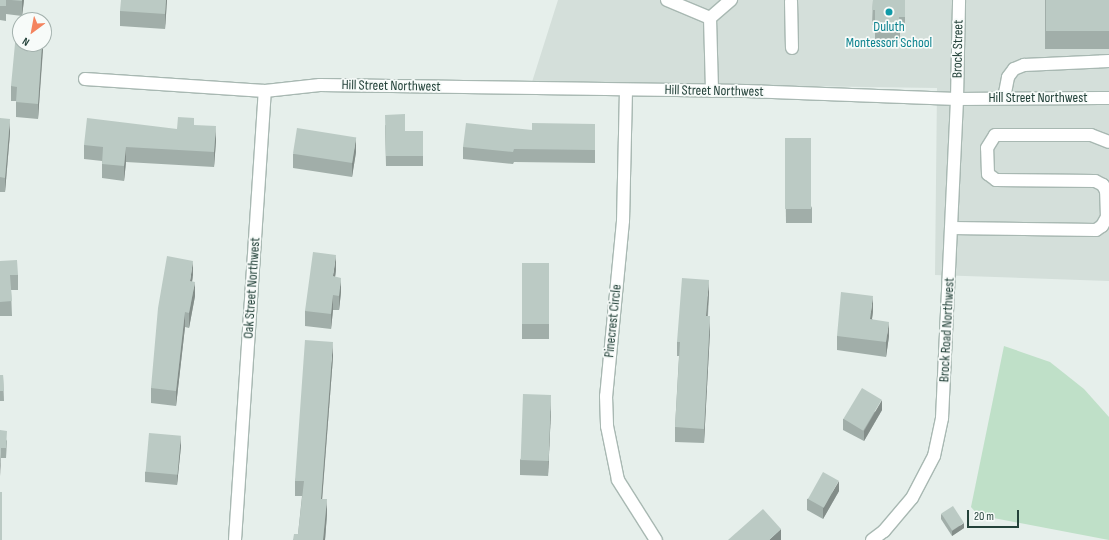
<!DOCTYPE html>
<html>
<head>
<meta charset="utf-8">
<style>
  body { margin:0 }
  #map { position:relative; width:1109px; height:540px; overflow:hidden; background:#e6efeb; font-family:"Sofia Sans Condensed",sans-serif }
  div>[style] { position:absolute }
  .built>* { inset:0; background:#d4dfda }
  .green>* { inset:0; background:#bfe0c8 }
  .roads { filter:drop-shadow(1px 0 #a8b8b2) drop-shadow(-1px 0 #a8b8b2) drop-shadow(0 1px #a8b8b2) drop-shadow(0 -1px #a8b8b2) }
  .minor>* { height:12px; margin:-6px; padding:0 6px; transform-origin:6px; border-radius:6px; background:#fff }
  .wall>* { inset:0; background:#a1aea9; transform-origin:0 0 }
  .shaded-wall>* { inset:0; background:#838d89 }
  .building>* { inset:0; background:#bbcac4; transform-origin:0 0 }
  .dots>* { width:11px; height:11px; translate:-50% -50%; box-sizing:border-box; border:2px solid #f7fbf9; border-radius:50% }
  span { translate:-50% -50%; white-space:nowrap; text-align:center; line-height:1.15; -webkit-text-stroke:3.5px #f7fbf9; paint-order:stroke }
  .culture-label { font-size:14px; color:#0d838f }
  .street-label { font-size:14px; color:#24423a }
  .north { position:absolute; left:12px; top:12px; width:40px; height:40px; box-sizing:border-box; background:#f7fbf9; border:1px solid #a3b1ad; border-radius:50%; rotate:212deg; font-size:11px; font-weight:700; line-height:16px; text-align:center; color:#24423a }
  .north::after { content:''; display:block; margin:auto; width:14px; height:18px; background:#f4845f; clip-path:polygon(50% 0,100% 100%,50% 72%,0 100%) }
  .scale { position:absolute; left:967px; top:510px; width:52px; height:18px; box-sizing:border-box; border:2px solid #24423a; border-top:0; padding-left:5px; font-size:12px; line-height:14px; white-space:nowrap; color:#24423a; -webkit-text-stroke:3px #f7fbf9; paint-order:stroke }
</style>
</head>
<body>
<div id="map">
  <div class="built">
    <div style="clip-path:polygon(558px 0,1109px 0,1109px 281px,935px 275px,937px 88px,532px 82px)"></div>
  </div>
  <div class="green">
    <div style="clip-path:polygon(1004px 346px,1050px 362px,1084px 389px,1109px 417px,1109px 540px,978px 515px,971px 507px)"></div>
  </div>
  <div class="roads">
    <div class="minor">
      <div style="left:667px;top:0;width:47px;rotate:22.7deg"></div>
      <div style="left:710px;top:18px;width:73px;rotate:88.4deg"></div>
      <div style="left:791px;top:1px;width:47px;rotate:88.8deg"></div>
      <div style="left:710px;top:18px;width:28px;rotate:-41deg"></div>
      <div style="left:85px;top:79px;width:180px;rotate:3.8deg"></div>
      <div style="left:265px;top:91px;width:55px;rotate:-6.2deg"></div>
      <div style="left:320px;top:85px;width:426px;rotate:0.8deg"></div>
      <div style="left:746px;top:91px;width:211px;rotate:2.2deg"></div>
      <div style="left:957px;top:99px;width:152px;rotate:-0.4deg"></div>
      <div style="left:626px;top:90px;width:131px;rotate:91.3deg"></div>
      <div style="left:623px;top:221px;width:176px;rotate:95.5deg"></div>
      <div style="left:606px;top:396px;width:30px;rotate:88deg"></div>
      <div style="left:607px;top:426px;width:55px;rotate:78.5deg"></div>
      <div style="left:618px;top:480px;width:71px;rotate:57.7deg"></div>
      <div style="left:1004px;top:98px;width:21px;rotate:-79deg"></div>
      <div style="left:1008px;top:77px;width:10px;rotate:-53deg"></div>
      <div style="left:1014px;top:69px;width:11px;rotate:-22deg"></div>
      <div style="left:1024px;top:65px;width:85px;rotate:-2.7deg"></div>
      <div style="left:952px;top:228px;width:144px;rotate:0.8deg"></div>
      <div style="left:1096px;top:230px;width:7px;rotate:-34deg"></div>
      <div style="left:1102px;top:226px;width:10px;rotate:-61deg"></div>
      <div style="left:1107px;top:217px;width:26px;rotate:-92deg"></div>
      <div style="left:1106px;top:191px;width:7px;rotate:-117deg"></div>
      <div style="left:1103px;top:185px;width:9px;rotate:-153deg"></div>
      <div style="left:1095px;top:181px;width:99px;rotate:-179.4deg"></div>
      <div style="left:996px;top:180px;width:10px;rotate:-143deg"></div>
      <div style="left:988px;top:174px;width:26px;rotate:-92deg"></div>
      <div style="left:987px;top:148px;width:15px;rotate:-58deg"></div>
      <div style="left:995px;top:135px;width:96px"></div>
      <div style="left:1091px;top:135px;width:19px;rotate:21deg"></div>
      <div style="left:235px;top:540px;width:450px;rotate:-86.2deg"></div>
      <div style="left:872px;top:540px;width:15px;rotate:-37deg"></div>
      <div style="left:884px;top:531px;width:43px;rotate:-49.7deg"></div>
      <div style="left:912px;top:498px;width:47px;rotate:-62.4deg"></div>
      <div style="left:934px;top:456px;width:39px;rotate:-78deg"></div>
      <div style="left:942px;top:418px;width:319px;rotate:-87.3deg"></div>
      <div style="left:957px;top:99px;width:99px;rotate:-88.8deg"></div>
    </div>
  </div>
  <div class="wall">
    <div style="clip-path:polygon(0 0,24px 0,22px 16px,6px 14px,6px 21px,0 20px)"></div>
    <div style="clip-path:polygon(167px 0,165px 29px,120px 26px,120px 11px)"></div>
    <div style="clip-path:polygon(873px 0,905px 17px,905px 32px,900px 32px,900px 39px,875px 40px,875px 25px,872px 25px)"></div>
    <div style="left:1045px;top:0;width:64px;height:49px"></div>
    <div style="clip-path:polygon(43px 44px,38px 119px,16px 117px,16px 101px,11px 101px,11px 86px)"></div>
    <div style="clip-path:polygon(0 118px,10px 133px,5px 192px,0 192px)"></div>
    <div style="clip-path:polygon(595px 124px,595px 163px,514px 162px,513px 164px,463px 159px,463px 147px,532px 130px)"></div>
    <div style="clip-path:polygon(194px 125px,216px 141px,214px 167px,126px 162px,124px 181px,102px 178px,102px 161px,84px 159px,84px 145px,177px 129px)"></div>
    <div style="clip-path:polygon(385px 125px,405px 131px,423px 131px,423px 166px,386px 166px)"></div>
    <div style="clip-path:polygon(356px 152px,352px 177px,293px 168px,293px 154px)"></div>
    <div style="clip-path:polygon(785px 153px,812px 208px,812px 223px,786px 223px)"></div>
    <div style="clip-path:polygon(0 261px,18px 275px,18px 290px,11px 290px,12px 316px,0 316px)"></div>
    <div style="left:522px;top:263px;width:27px;height:76px"></div>
    <div style="clip-path:polygon(336px 270px,335px 277px,341px 292px,339px 310px,333px 310px,331px 329px,305px 326px,305px 311px)"></div>
    <div style="clip-path:polygon(193px 275px,192px 281px,195px 296px,189px 328px,185px 327px,176px 406px,151px 403px,151px 388px)"></div>
    <div style="clip-path:polygon(709px 294px,708px 316px,710px 331px,704px 443px,675px 442px,675px 427px,679px 356px,677px 356px,677px 342px)"></div>
    <div style="clip-path:polygon(873px 311px,872px 319px,889px 336px,886px 357px,837px 350px,837px 336px)"></div>
    <div style="clip-path:polygon(333px 357px,322px 499px,327px 514px,325px 540px,293px 540px,298px 534px,302px 496px,295px 496px,295px 481px)"></div>
    <div style="clip-path:polygon(0 375px,3px 375px,4px 401px,0 401px)"></div>
    <div style="clip-path:polygon(551px 410px,548px 476px,520px 475px,520px 460px)"></div>
    <div style="clip-path:polygon(882px 410px,864px 441px,843px 430px,843px 419px)"></div>
    <div style="clip-path:polygon(0 430px,7px 441px,6px 458px,1px 458px)"></div>
    <div style="clip-path:polygon(181px 446px,177px 485px,145px 482px,145px 472px)"></div>
    <div style="clip-path:polygon(839px 491px,823px 519px,807px 510px,807px 499px)"></div>
    <div style="clip-path:polygon(941px 514px,964px 528px,952px 536px,941px 519px)"></div>
  </div>
  <div class="shaded-wall">
    <div style="clip-path:polygon(22px 0,24px 0,22px 16px)"></div>
    <div style="clip-path:polygon(166px 0,167px 0,165px 29px,165px 14px)"></div>
    <div style="clip-path:polygon(42px 44px,43px 44px,43px 50px,38px 119px,38px 104px)"></div>
    <div style="clip-path:polygon(10px 119px,10px 133px,5px 192px,5px 178px)"></div>
    <div style="clip-path:polygon(216px 126px,216px 141px,214px 167px,214px 152px)"></div>
    <div style="clip-path:polygon(356px 137px,356px 152px,352px 177px,352px 163px)"></div>
    <div style="clip-path:polygon(126px 147px,126px 162px,124px 181px,124px 166px)"></div>
    <div style="clip-path:polygon(336px 255px,336px 270px,333px 291px,333px 276px)"></div>
    <div style="clip-path:polygon(193px 261px,193px 275px,190px 296px,190px 281px)"></div>
    <div style="clip-path:polygon(341px 278px,341px 292px,339px 310px,339px 296px)"></div>
    <div style="clip-path:polygon(709px 280px,709px 294px,706px 331px,706px 316px)"></div>
    <div style="clip-path:polygon(195px 282px,195px 296px,189px 328px,189px 313px)"></div>
    <div style="clip-path:polygon(333px 295px,333px 310px,331px 329px,331px 314px)"></div>
    <div style="clip-path:polygon(873px 296px,873px 311px,870px 334px,870px 319px)"></div>
    <div style="clip-path:polygon(185px 312px,185px 327px,176px 406px,176px 391px)"></div>
    <div style="clip-path:polygon(710px 316px,710px 331px,704px 443px,704px 429px)"></div>
    <div style="clip-path:polygon(889px 322px,889px 336px,886px 357px,886px 342px)"></div>
    <div style="clip-path:polygon(333px 342px,333px 357px,321px 514px,321px 499px)"></div>
    <div style="clip-path:polygon(551px 395px,551px 410px,548px 476px,548px 461px)"></div>
    <div style="clip-path:polygon(882px 400px,882px 410px,864px 441px,864px 431px)"></div>
    <div style="clip-path:polygon(181px 436px,181px 446px,177px 485px,177px 475px)"></div>
    <div style="clip-path:polygon(1px 448px,1px 458px,0 476px,0 466px)"></div>
    <div style="clip-path:polygon(839px 481px,839px 491px,823px 519px,823px 508px)"></div>
    <div style="clip-path:polygon(327px 499px,327px 514px,325px 540px,323px 540px)"></div>
    <div style="clip-path:polygon(964px 523px,964px 528px,952px 536px,952px 531px)"></div>
    <div style="clip-path:polygon(781px 529px,781px 540px,769px 540px)"></div>
  </div>
  <div class="building">
    <div style="left:0;top:0;width:6px;height:6px"></div>
    <div style="clip-path:polygon(11px 0,22px 0,22px 1px)"></div>
    <div style="clip-path:polygon(121px 0,166px 0,165px 14px,120px 11px)"></div>
    <div style="clip-path:polygon(873px 0,905px 0,905px 17px,899px 17px,900px 25px,875px 25px,875px 10px,872px 10px)"></div>
    <div style="left:1046px;top:0;width:63px;height:31px"></div>
    <div style="clip-path:polygon(16px 33px,20px 33px,20px 44px,42px 44px,38px 104px,16px 102px,17px 87px,11px 86px)"></div>
    <div style="clip-path:polygon(405px 114px,405px 131px,423px 131px,423px 156px,386px 156px,385px 115px)"></div>
    <div style="clip-path:polygon(178px 117px,194px 118px,194px 125px,216px 126px,214px 152px,126px 147px,124px 166px,102px 164px,103px 147px,84px 145px,87px 118px,177px 129px)"></div>
    <div style="clip-path:polygon(0 118px,10px 119px,5px 178px,0 177px)"></div>
    <div style="clip-path:polygon(466px 123px,532px 130px,532px 123px,595px 124px,595px 150px,514px 149px,513px 152px,463px 147px)"></div>
    <div style="left:297px;top:128px;width:60px;height:26px;rotate:9deg"></div>
    <div style="left:785px;top:138px;width:26px;height:71px"></div>
    <div style="clip-path:polygon(313px 252px,336px 255px,333px 276px,341px 278px,339px 296px,333px 295px,331px 314px,305px 311px)"></div>
    <div style="clip-path:polygon(167px 256px,193px 261px,190px 281px,195px 282px,189px 313px,185px 312px,176px 391px,151px 388px,158px 308px)"></div>
    <div style="clip-path:polygon(17px 260px,18px 275px,10px 275px,12px 301px,0 302px,0 261px)"></div>
    <div style="left:522px;top:263px;width:27px;height:61px"></div>
    <div style="clip-path:polygon(682px 278px,709px 280px,706px 316px,710px 316px,704px 429px,675px 427px,680px 342px,677px 342px)"></div>
    <div style="clip-path:polygon(841px 292px,873px 296px,870px 319px,889px 322px,886px 342px,837px 336px)"></div>
    <div style="clip-path:polygon(305px 340px,333px 342px,321px 499px,327px 499px,323px 540px,293px 540px,294px 534px,298px 534px,304px 481px,295px 481px)"></div>
    <div style="clip-path:polygon(0 375px,3px 375px,4px 391px,0 391px)"></div>
    <div style="left:862px;top:388px;width:23px;height:36px;rotate:31deg"></div>
    <div style="left:523px;top:394px;width:28px;height:66px;rotate:2deg"></div>
    <div style="clip-path:polygon(0 430px,7px 431px,6px 448px,1px 448px,0 466px)"></div>
    <div style="left:149px;top:433px;width:32px;height:39px;rotate:5deg"></div>
    <div style="left:823px;top:472px;width:18px;height:31px;rotate:29deg"></div>
    <div style="left:0;top:492px;width:2px;height:48px"></div>
    <div style="left:953px;top:506px;width:20px;height:14px;rotate:57deg"></div>
    <div style="clip-path:polygon(763px 509px,781px 529px,769px 540px,728px 540px)"></div>
  </div>
  <div class="dots">
    <div style="left:889px;top:12px;background:#0f9aa8"></div>
  </div>
  <div class="culture-label">
    <span style="left:889px;top:35px">Duluth<br>Montessori School</span>
  </div>
  <div class="street-label">
    <span style="left:958px;top:49px;rotate:-89deg">Brock Street</span>
    <span style="left:391px;top:86px;rotate:1deg">Hill Street Northwest</span>
    <span style="left:714px;top:91px;rotate:1deg">Hill Street Northwest</span>
    <span style="left:1038px;top:98px">Hill Street Northwest</span>
    <span style="left:252px;top:288px;rotate:-86deg">Oak Street Northwest</span>
    <span style="left:613px;top:321px;rotate:-84deg">Pinecrest Circle</span>
    <span style="left:947px;top:330px;rotate:-87deg">Brock Road Northwest</span>
  </div>
  <div class="north">N</div>
  <div class="scale">20 m</div>
</div>
</body>
</html>
